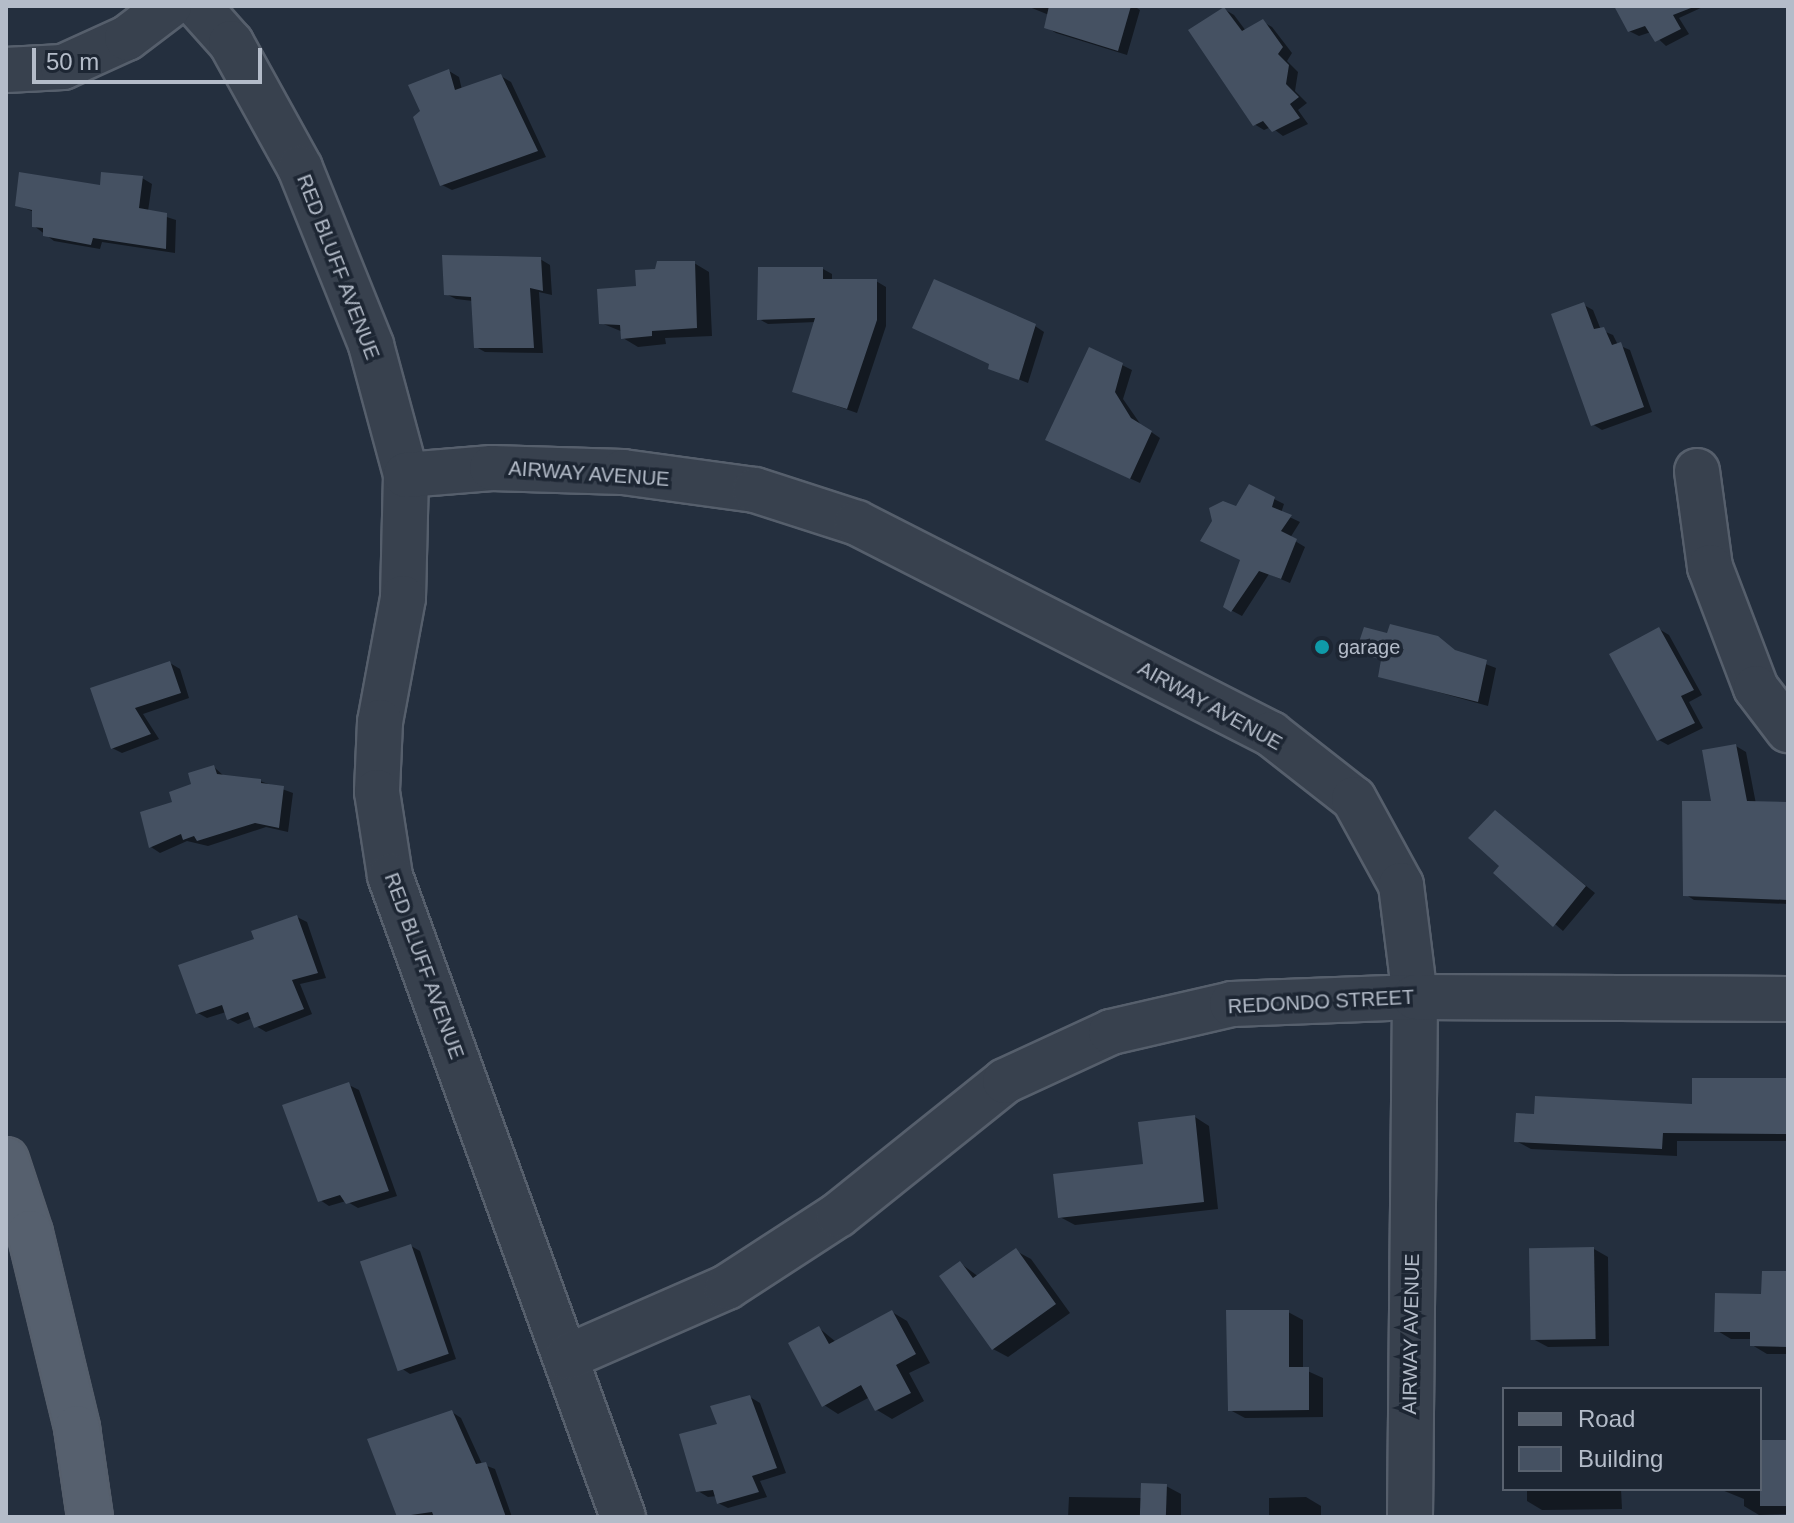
<!DOCTYPE html>
<html>
<head>
<meta charset="utf-8">
<style>
  body { margin:0 }
  #map { position:relative; width:1794px; height:1523px; overflow:hidden; background:#242f3e; font-family:Arial,sans-serif }
  div>[style] { position:absolute }
  .shadow>* { inset:0; background:#0007 }
  .building>* { inset:0; background:#455162; transform-origin:0 0 }
  .roads { filter:drop-shadow(2px 0 #565f6c) drop-shadow(-2px 0 #565f6c) drop-shadow(0 2px #565f6c) drop-shadow(0 -2px #565f6c) }
  .minor>* { height:44px; margin:-22px; padding:0 22px; transform-origin:22px; border-radius:22px; background:#38414e }
  .major>* { height:44px; margin:-22px; padding:0 22px; transform-origin:22px; border-radius:22px; background:#56606e }
  .dots>* { width:22px; height:22px; translate:-50% -50%; box-sizing:border-box; border:4px solid #1d2633; border-radius:50% }
  span { translate:-50% -50%; white-space:nowrap; text-align:center; line-height:1.15; -webkit-text-stroke:7px #1d2633; paint-order:stroke }
  .street-label { font-size:20px; color:#b4bcc9 }
  .poi-label { font-size:20px; color:#b4bcc9 }
  .left { translate:0 -50%; text-align:left }
  .frame { position:absolute; inset:0; border:8px solid #b4bcc9; pointer-events:none }
  .legend { position:absolute; left:1502px; top:1387px; width:260px; height:104px; box-sizing:border-box; background:#1d2633; border:2px solid #59626f; margin:0; padding:10px 14px; list-style:none; font-size:24px; color:#b4bcc9 }
  .legend li { display:flex; align-items:center; gap:16px; height:40px }
  .legend b { width:40px; border:2px solid #59626f }
  .scale { position:absolute; left:32px; top:48px; width:230px; height:36px; box-sizing:border-box; border:4px solid #b4bcc9; border-top:0; padding-left:10px; font-size:24px; line-height:28px; white-space:nowrap; color:#b4bcc9; -webkit-text-stroke:6px #1d2633; paint-order:stroke }
</style>
</head>
<body>
<div id="map">
  <div class="shadow">
    <div style="clip-path:polygon(1027px 6px,1134px 6px,1140px 10px,1127px 55px,1056px 33px,1046px 27px,1049px 15px)"></div>
    <div style="clip-path:polygon(1617px 6px,1705px 6px,1679px 18px,1689px 34px,1666px 46px,1651px 32px,1639px 36px,1629px 31px)"></div>
    <div style="clip-path:polygon(1224px 9px,1234px 15px,1246px 31px,1263px 22px,1272px 27px,1292px 53px,1287px 61px,1298px 72px,1295px 91px,1307px 103px,1298px 110px,1308px 124px,1283px 136px,1271px 127px,1264px 130px,1254px 124px)"></div>
    <div style="clip-path:polygon(449px 71px,459px 77px,462px 90px,501px 76px,511px 82px,546px 157px,452px 190px,442px 185px)"></div>
    <div style="clip-path:polygon(142px 178px,152px 184px,148px 211px,176px 220px,175px 253px,102px 242px,100px 249px,54px 241px,34px 226px,34px 212px,17px 205px)"></div>
    <div style="clip-path:polygon(540px 259px,550px 265px,552px 295px,539px 292px,543px 353px,485px 352px,476px 347px,473px 301px,456px 299px,446px 294px)"></div>
    <div style="clip-path:polygon(694px 263px,709px 272px,712px 336px,665px 338px,666px 344px,638px 347px,623px 338px,623px 332px,601px 323px,657px 271px)"></div>
    <div style="clip-path:polygon(823px 269px,832px 274px,832px 281px,876px 281px,886px 287px,886px 326px,857px 413px,794px 391px,816px 322px,768px 324px,759px 319px)"></div>
    <div style="clip-path:polygon(1584px 305px,1593px 310px,1601px 330px,1613px 335px,1618px 345px,1630px 350px,1652px 412px,1602px 430px,1592px 424px)"></div>
    <div style="clip-path:polygon(1035px 326px,1044px 332px,1028px 383px,990px 368px)"></div>
    <div style="clip-path:polygon(1122px 365px,1132px 370px,1123px 399px,1141px 425px,1160px 438px,1140px 483px,1057px 445px)"></div>
    <div style="clip-path:polygon(1274px 499px,1284px 504px,1281px 513px,1300px 522px,1290px 538px,1305px 547px,1290px 583px,1269px 574px,1242px 616px,1225px 607px,1243px 560px,1237px 508px)"></div>
    <div style="clip-path:polygon(1659px 629px,1669px 635px,1702px 695px,1689px 702px,1703px 728px,1668px 745px,1659px 740px)"></div>
    <div style="clip-path:polygon(1389px 635px,1438px 638px,1459px 654px,1496px 668px,1488px 706px,1380px 676px,1383px 661px,1359px 650px)"></div>
    <div style="clip-path:polygon(170px 663px,180px 669px,189px 698px,143px 714px,159px 739px,122px 753px,112px 748px,92px 690px)"></div>
    <div style="clip-path:polygon(1736px 746px,1746px 752px,1756px 804px,1788px 804px,1788px 904px,1694px 900px,1685px 894px)"></div>
    <div style="clip-path:polygon(214px 767px,225px 777px,260px 781px,293px 793px,288px 832px,266px 827px,208px 846px,187px 841px,160px 853px,151px 847px,143px 813px,175px 804px)"></div>
    <div style="clip-path:polygon(1496px 813px,1595px 893px,1563px 931px,1496px 873px,1502px 866px)"></div>
    <div style="clip-path:polygon(297px 917px,307px 922px,326px 978px,300px 984px,312px 1014px,266px 1032px,256px 1026px,253px 1018px,238px 1024px,229px 1019px,226px 1012px,207px 1018px,198px 1013px,256px 940px)"></div>
    <div style="clip-path:polygon(1788px 1080px,1788px 1141px,1677px 1141px,1677px 1156px,1531px 1149px,1516px 1141px,1536px 1116px,1694px 1106px)"></div>
    <div style="clip-path:polygon(349px 1085px,359px 1090px,397px 1196px,358px 1208px,346px 1201px,329px 1206px,320px 1200px)"></div>
    <div style="clip-path:polygon(1195px 1117px,1209px 1126px,1218px 1209px,1075px 1225px,1060px 1217px,1145px 1166px)"></div>
    <div style="clip-path:polygon(411px 1246px,420px 1251px,456px 1359px,410px 1374px,401px 1368px)"></div>
    <div style="clip-path:polygon(1594px 1249px,1608px 1257px,1609px 1346px,1548px 1347px,1533px 1339px)"></div>
    <div style="clip-path:polygon(1016px 1251px,1031px 1259px,1070px 1313px,1008px 1357px,993px 1349px,960px 1263px,979px 1277px)"></div>
    <div style="clip-path:polygon(1788px 1273px,1788px 1354px,1767px 1354px,1752px 1345px,1752px 1339px,1731px 1339px,1716px 1330px)"></div>
    <div style="clip-path:polygon(892px 1312px,907px 1321px,930px 1363px,909px 1373px,924px 1401px,892px 1419px,877px 1410px,870px 1397px,838px 1414px,824px 1405px,819px 1328px,836px 1342px)"></div>
    <div style="clip-path:polygon(1288px 1312px,1303px 1320px,1303px 1369px,1323px 1378px,1323px 1417px,1245px 1418px,1230px 1410px)"></div>
    <div style="clip-path:polygon(750px 1397px,760px 1403px,786px 1473px,760px 1481px,767px 1497px,728px 1508px,718px 1503px,717px 1496px,708px 1497px,698px 1491px,719px 1426px)"></div>
    <div style="clip-path:polygon(452px 1412px,461px 1418px,482px 1464px,495px 1469px,512px 1517px,399px 1517px,369px 1440px)"></div>
    <div style="clip-path:polygon(1788px 1442px,1788px 1514px,1759px 1515px,1744px 1506px,1744px 1499px,1722px 1490px,1760px 1489px,1760px 1443px)"></div>
    <div style="clip-path:polygon(1166px 1486px,1181px 1494px,1181px 1517px,1068px 1517px,1069px 1497px,1142px 1498px)"></div>
    <div style="clip-path:polygon(1527px 1489px,1621px 1489px,1622px 1509px,1542px 1510px,1527px 1501px)"></div>
    <div style="clip-path:polygon(1306px 1497px,1321px 1506px,1321px 1517px,1269px 1517px,1269px 1498px)"></div>
  </div>
  <div class="building">
    <div style="clip-path:polygon(1049px 6px,1131px 6px,1118px 51px,1044px 28px)"></div>
    <div style="clip-path:polygon(1614px 6px,1690px 6px,1691px 8px,1673px 15px,1681px 29px,1655px 42px,1645px 26px,1628px 32px)"></div>
    <div style="clip-path:polygon(1224px 7px,1242px 31px,1263px 19px,1283px 47px,1278px 54px,1289px 65px,1286px 84px,1299px 97px,1290px 104px,1300px 118px,1272px 132px,1263px 121px,1253px 126px,1188px 30px)"></div>
    <div style="clip-path:polygon(449px 69px,455px 90px,501px 74px,538px 151px,440px 186px,413px 117px,420px 111px,408px 85px)"></div>
    <div style="clip-path:polygon(19px 172px,100px 185px,101px 172px,143px 176px,139px 208px,167px 213px,166px 249px,93px 238px,91px 245px,43px 236px,43px 228px,32px 227px,32px 210px,15px 206px)"></div>
    <div style="clip-path:polygon(442px 255px,541px 257px,543px 291px,530px 288px,534px 348px,474px 348px,471px 297px,444px 295px)"></div>
    <div style="clip-path:polygon(657px 261px,695px 261px,697px 328px,652px 331px,652px 336px,621px 339px,620px 325px,599px 324px,597px 289px,636px 286px,635px 270px,655px 269px)"></div>
    <div style="clip-path:polygon(758px 267px,823px 267px,823px 279px,877px 279px,877px 320px,847px 409px,792px 392px,815px 318px,757px 320px)"></div>
    <div style="clip-path:polygon(934px 279px,1036px 324px,1019px 380px,988px 369px,989px 364px,912px 328px)"></div>
    <div style="clip-path:polygon(1584px 302px,1594px 329px,1604px 327px,1612px 345px,1621px 342px,1644px 407px,1591px 426px,1551px 314px)"></div>
    <div style="clip-path:polygon(1089px 347px,1123px 363px,1115px 392px,1131px 418px,1152px 431px,1130px 479px,1045px 440px)"></div>
    <div style="clip-path:polygon(1249px 484px,1275px 497px,1272px 507px,1292px 515px,1281px 531px,1297px 539px,1281px 579px,1259px 571px,1231px 612px,1223px 607px,1240px 560px,1200px 541px,1212px 521px,1209px 508px,1223px 501px,1236px 506px)"></div>
    <div style="clip-path:polygon(1390px 624px,1438px 636px,1455px 650px,1487px 660px,1478px 702px,1378px 677px,1381px 660px,1356px 651px,1364px 627px,1387px 633px)"></div>
    <div style="clip-path:polygon(1659px 627px,1694px 690px,1681px 696px,1695px 723px,1657px 741px,1609px 654px)"></div>
    <div style="clip-path:polygon(170px 661px,181px 693px,135px 708px,151px 734px,111px 749px,90px 688px)"></div>
    <div style="clip-path:polygon(1736px 744px,1747px 801px,1788px 802px,1788px 900px,1683px 896px,1682px 801px,1711px 801px,1702px 750px)"></div>
    <div style="clip-path:polygon(214px 765px,217px 774px,261px 779px,261px 783px,284px 786px,279px 828px,255px 823px,197px 841px,194px 836px,183px 840px,181px 834px,149px 848px,140px 812px,172px 802px,169px 792px,191px 784px,188px 773px)"></div>
    <div style="clip-path:polygon(1495px 810px,1586px 886px,1553px 927px,1493px 873px,1499px 866px,1468px 838px)"></div>
    <div style="clip-path:polygon(297px 915px,318px 973px,292px 980px,304px 1009px,254px 1028px,248px 1012px,227px 1020px,222px 1005px,196px 1014px,178px 965px,254px 939px,251px 931px)"></div>
    <div style="clip-path:polygon(1692px 1078px,1788px 1078px,1788px 1134px,1663px 1133px,1662px 1149px,1514px 1142px,1516px 1113px,1534px 1114px,1535px 1096px,1692px 1104px)"></div>
    <div style="clip-path:polygon(349px 1082px,389px 1191px,346px 1204px,340px 1195px,318px 1202px,282px 1105px)"></div>
    <div style="clip-path:polygon(1195px 1115px,1204px 1202px,1058px 1218px,1053px 1174px,1143px 1164px,1138px 1122px)"></div>
    <div style="left:411px;top:1244px;width:116px;height:54px;rotate:71deg"></div>
    <div style="left:1594px;top:1247px;width:92px;height:65px;rotate:89deg"></div>
    <div style="clip-path:polygon(1016px 1248px,1056px 1304px,992px 1350px,939px 1276px,960px 1261px,973px 1278px)"></div>
    <div style="clip-path:polygon(1762px 1271px,1788px 1271px,1788px 1347px,1750px 1346px,1750px 1332px,1714px 1332px,1715px 1293px,1761px 1294px)"></div>
    <div style="clip-path:polygon(892px 1310px,916px 1354px,896px 1365px,911px 1393px,875px 1411px,861px 1385px,822px 1407px,788px 1343px,819px 1326px,829px 1344px)"></div>
    <div style="clip-path:polygon(1226px 1310px,1289px 1310px,1289px 1367px,1309px 1367px,1309px 1410px,1228px 1411px)"></div>
    <div style="clip-path:polygon(750px 1395px,777px 1468px,752px 1476px,759px 1492px,717px 1504px,713px 1490px,696px 1492px,679px 1434px,717px 1424px,710px 1406px)"></div>
    <div style="clip-path:polygon(452px 1410px,476px 1464px,486px 1462px,506px 1517px,434px 1517px,432px 1512px,397px 1517px,367px 1439px)"></div>
    <div style="left:1788px;top:1440px;width:66px;height:28px;rotate:90deg"></div>
    <div style="left:1141px;top:1483px;width:26px;height:34px;rotate:2deg"></div>
  </div>
  <div class="roads">
    <div class="minor">
      <div style="left:198px;top:6px;width:50px;rotate:48.3deg"></div>
      <div style="left:231px;top:43px;width:143px;rotate:61.1deg"></div>
      <div style="left:300px;top:168px;width:191px;rotate:68.1deg"></div>
      <div style="left:371px;top:345px;width:135px;rotate:74.9deg"></div>
      <div style="left:406px;top:475px;width:123px;rotate:91.4deg"></div>
      <div style="left:403px;top:598px;width:126px;rotate:100.5deg"></div>
      <div style="left:380px;top:722px;width:70px;rotate:92.5deg"></div>
      <div style="left:377px;top:792px;width:85px;rotate:81.2deg"></div>
      <div style="left:390px;top:876px;width:682px;rotate:70.02deg"></div>
      <div style="left:6px;top:70px;width:57px;rotate:-3deg"></div>
      <div style="left:63px;top:67px;width:70px;rotate:-24.4deg"></div>
      <div style="left:127px;top:38px;width:53px;rotate:-37.3deg"></div>
      <div style="left:1697px;top:471px;width:97px;rotate:82.3deg"></div>
      <div style="left:1710px;top:567px;width:129px;rotate:69.2deg"></div>
      <div style="left:1756px;top:688px;width:53px;rotate:52.7deg"></div>
      <div style="left:406px;top:475px;width:86px;rotate:-4.7deg"></div>
      <div style="left:492px;top:468px;width:131px;rotate:1.7deg"></div>
      <div style="left:623px;top:472px;width:133px;rotate:7.8deg"></div>
      <div style="left:755px;top:490px;width:107px;rotate:17.9deg"></div>
      <div style="left:857px;top:523px;width:465px;rotate:27deg"></div>
      <div style="left:1271px;top:734px;width:105px;rotate:38.1deg"></div>
      <div style="left:1354px;top:799px;width:98px;rotate:61.3deg"></div>
      <div style="left:1401px;top:885px;width:113px;rotate:82.9deg"></div>
      <div style="left:1415px;top:997px;width:520px;rotate:90.55deg"></div>
      <div style="left:567px;top:1357px;width:175px;rotate:-23.6deg"></div>
      <div style="left:727px;top:1287px;width:132px;rotate:-33deg"></div>
      <div style="left:838px;top:1215px;width:214px;rotate:-38.7deg"></div>
      <div style="left:1005px;top:1081px;width:117px;rotate:-24.8deg"></div>
      <div style="left:1111px;top:1032px;width:124px;rotate:-13deg"></div>
      <div style="left:1232px;top:1004px;width:183px;rotate:-2.2deg"></div>
      <div style="left:1415px;top:997px;width:373px;rotate:0.3deg"></div>
    </div>
    <div class="major">
      <div style="left:6px;top:1160px;width:77px;rotate:71.8deg"></div>
      <div style="left:30px;top:1233px;width:201px;rotate:76.4deg"></div>
      <div style="left:77px;top:1428px;width:90px;rotate:81.7deg"></div>
    </div>
  </div>
  <div class="dots">
    <div style="left:1322px;top:647px;background:#0f9aa8"></div>
  </div>
  <div class="street-label">
    <span style="left:338px;top:267px;rotate:69deg">RED BLUFF AVENUE</span>
    <span style="left:589px;top:474px;rotate:4deg">AIRWAY AVENUE</span>
    <span style="left:1210px;top:706px;rotate:29deg">AIRWAY AVENUE</span>
    <span style="left:424px;top:966px;rotate:70deg">RED BLUFF AVENUE</span>
    <span style="left:1321px;top:1002px;rotate:-3deg">REDONDO STREET</span>
    <span style="left:1411px;top:1334px;rotate:-89deg">AIRWAY AVENUE</span>
  </div>
  <div class="poi-label">
    <span class="left" style="left:1338px;top:647px">garage</span>
  </div>
  <div class="frame"></div>
  <ul class="legend">
  <li><b style="height:10px;background:#56606e"></b>Road</li>
  <li><b style="height:22px;background:#455162"></b>Building</li>
  </ul>
  <div class="scale">50 m</div>
</div>
</body>
</html>
